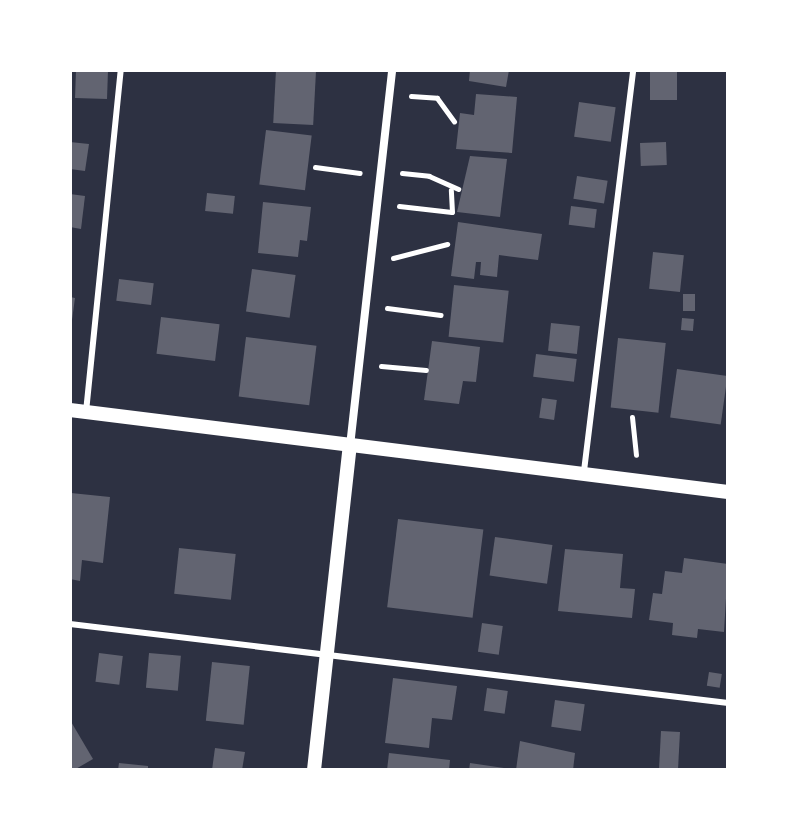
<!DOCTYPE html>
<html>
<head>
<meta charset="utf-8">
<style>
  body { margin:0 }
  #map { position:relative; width:798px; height:840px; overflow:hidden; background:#2d3142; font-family:"Archivo Narrow",sans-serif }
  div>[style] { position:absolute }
  .building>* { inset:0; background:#626471; transform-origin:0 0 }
  .path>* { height:5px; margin:-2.5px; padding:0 2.5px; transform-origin:2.5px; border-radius:2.5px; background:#fff }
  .service>* { height:6px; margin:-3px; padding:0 3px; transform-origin:3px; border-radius:3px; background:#fff }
  .minor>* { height:8px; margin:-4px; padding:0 4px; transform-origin:4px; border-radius:4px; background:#fff }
  .tertiary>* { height:14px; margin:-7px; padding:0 7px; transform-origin:7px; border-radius:7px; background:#fff }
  span { translate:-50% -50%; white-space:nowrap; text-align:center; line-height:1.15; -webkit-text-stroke:7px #fff; paint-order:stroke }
  .frame { position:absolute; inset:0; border:72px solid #fff; pointer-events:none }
</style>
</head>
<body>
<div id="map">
  <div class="building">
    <div style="left:76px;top:70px;width:32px;height:28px;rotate:2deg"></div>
    <div style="left:276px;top:70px;width:40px;height:53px;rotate:3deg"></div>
    <div style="clip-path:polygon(470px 70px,509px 70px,506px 87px,469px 81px)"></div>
    <div style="left:650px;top:70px;width:27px;height:30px"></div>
    <div style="clip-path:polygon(476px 94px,517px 97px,512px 153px,456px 149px,460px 113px,474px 115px)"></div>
    <div style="left:579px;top:102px;width:37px;height:35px;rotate:8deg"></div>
    <div style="left:266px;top:130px;width:46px;height:55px;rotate:7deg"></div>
    <div style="clip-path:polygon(70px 142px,89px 144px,85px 171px,70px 169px)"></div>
    <div style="left:666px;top:142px;width:23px;height:26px;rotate:88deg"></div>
    <div style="clip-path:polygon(470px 156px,507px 159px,500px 217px,457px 212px)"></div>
    <div style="left:577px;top:176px;width:31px;height:23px;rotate:9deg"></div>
    <div style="left:207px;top:193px;width:28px;height:18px;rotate:6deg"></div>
    <div style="clip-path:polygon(70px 194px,85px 196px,81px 229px,70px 227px)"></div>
    <div style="clip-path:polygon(263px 202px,311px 207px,307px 241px,300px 240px,298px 257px,258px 253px)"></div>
    <div style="left:571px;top:206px;width:26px;height:19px;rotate:7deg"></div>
    <div style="clip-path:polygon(458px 222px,542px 234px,538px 260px,499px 255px,497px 277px,480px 275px,481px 262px,476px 262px,474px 279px,451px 276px)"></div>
    <div style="left:653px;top:252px;width:31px;height:37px;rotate:6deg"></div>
    <div style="left:252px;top:269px;width:44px;height:43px;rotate:8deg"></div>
    <div style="left:119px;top:279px;width:35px;height:22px;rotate:7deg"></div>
    <div style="left:454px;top:285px;width:55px;height:52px;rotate:6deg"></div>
    <div style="left:683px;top:294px;width:12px;height:17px"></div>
    <div style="clip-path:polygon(70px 297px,75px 298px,72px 320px,70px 320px)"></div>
    <div style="left:161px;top:317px;width:59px;height:37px;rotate:7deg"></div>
    <div style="left:682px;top:318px;width:12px;height:12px;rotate:5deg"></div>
    <div style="left:551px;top:323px;width:29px;height:28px;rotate:6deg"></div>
    <div style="left:246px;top:337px;width:71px;height:60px;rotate:7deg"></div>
    <div style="left:618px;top:338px;width:48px;height:70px;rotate:6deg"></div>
    <div style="clip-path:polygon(432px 341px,480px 347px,476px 382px,463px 381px,459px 404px,424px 400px)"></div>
    <div style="left:536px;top:354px;width:41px;height:23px;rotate:7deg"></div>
    <div style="left:677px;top:369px;width:51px;height:49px;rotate:8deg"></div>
    <div style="left:542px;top:398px;width:15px;height:20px;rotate:8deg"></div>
    <div style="clip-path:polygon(71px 493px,110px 497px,103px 563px,82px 560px,80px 581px,70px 579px)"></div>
    <div style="left:398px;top:519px;width:86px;height:89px;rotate:7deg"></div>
    <div style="left:495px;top:537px;width:58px;height:39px;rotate:8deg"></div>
    <div style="left:179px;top:548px;width:57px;height:46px;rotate:6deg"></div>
    <div style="clip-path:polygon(565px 549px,623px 554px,620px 588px,635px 589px,632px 618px,558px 611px)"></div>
    <div style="clip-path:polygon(684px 558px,728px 564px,724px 632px,698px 629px,697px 638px,672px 635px,673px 623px,649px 620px,653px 593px,662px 594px,665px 571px,682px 573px)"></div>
    <div style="left:482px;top:623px;width:21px;height:29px;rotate:8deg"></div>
    <div style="left:99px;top:653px;width:24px;height:29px;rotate:7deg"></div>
    <div style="left:149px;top:653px;width:32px;height:35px;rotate:5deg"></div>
    <div style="left:212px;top:662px;width:38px;height:59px;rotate:6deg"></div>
    <div style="left:709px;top:672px;width:13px;height:14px;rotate:9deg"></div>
    <div style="clip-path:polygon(393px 678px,457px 686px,452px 720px,432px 718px,429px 748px,385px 743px)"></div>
    <div style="left:487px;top:688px;width:21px;height:23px;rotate:8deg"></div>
    <div style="left:555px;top:700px;width:30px;height:27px;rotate:8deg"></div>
    <div style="clip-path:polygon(70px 720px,93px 759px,74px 770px,70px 770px)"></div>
    <div style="left:661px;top:731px;width:19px;height:39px;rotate:3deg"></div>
    <div style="clip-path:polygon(520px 741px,575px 753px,573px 770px,516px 770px)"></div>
    <div style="clip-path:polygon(215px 748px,245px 752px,242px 770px,212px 770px)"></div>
    <div style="clip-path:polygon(389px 753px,450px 760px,449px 770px,387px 770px)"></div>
    <div style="clip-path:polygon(119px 763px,148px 766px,148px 770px,118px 770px)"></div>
    <div style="clip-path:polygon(470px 763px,504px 768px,503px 770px,469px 770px)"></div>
  </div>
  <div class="path">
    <div style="left:411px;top:96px;width:26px;rotate:4deg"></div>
    <div style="left:437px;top:98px;width:29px;rotate:54deg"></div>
    <div style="left:315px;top:167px;width:45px;rotate:7.6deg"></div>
    <div style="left:402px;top:173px;width:27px;rotate:6deg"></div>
    <div style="left:429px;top:176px;width:32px;rotate:24deg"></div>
    <div style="left:399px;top:206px;width:53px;rotate:6.5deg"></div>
    <div style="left:452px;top:212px;width:22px;rotate:-93deg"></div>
    <div style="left:393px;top:258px;width:56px;rotate:-14.5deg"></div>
    <div style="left:387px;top:308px;width:54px;rotate:7.4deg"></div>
    <div style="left:381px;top:366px;width:45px;rotate:5.1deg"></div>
    <div style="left:632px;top:417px;width:38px;rotate:84deg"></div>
  </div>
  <div class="service">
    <div style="left:86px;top:412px;width:344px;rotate:-84.2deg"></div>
    <div style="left:584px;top:471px;width:404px;rotate:-83deg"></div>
    <div style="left:70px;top:624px;width:663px;rotate:6.85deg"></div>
  </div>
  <div class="minor">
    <div style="left:350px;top:446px;width:378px;rotate:-83.6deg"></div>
  </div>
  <div class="tertiary">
    <div style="left:70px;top:410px;width:663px;rotate:7.1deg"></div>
    <div style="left:314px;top:770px;width:326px;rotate:-83.7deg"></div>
  </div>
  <div class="frame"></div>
</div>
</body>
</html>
